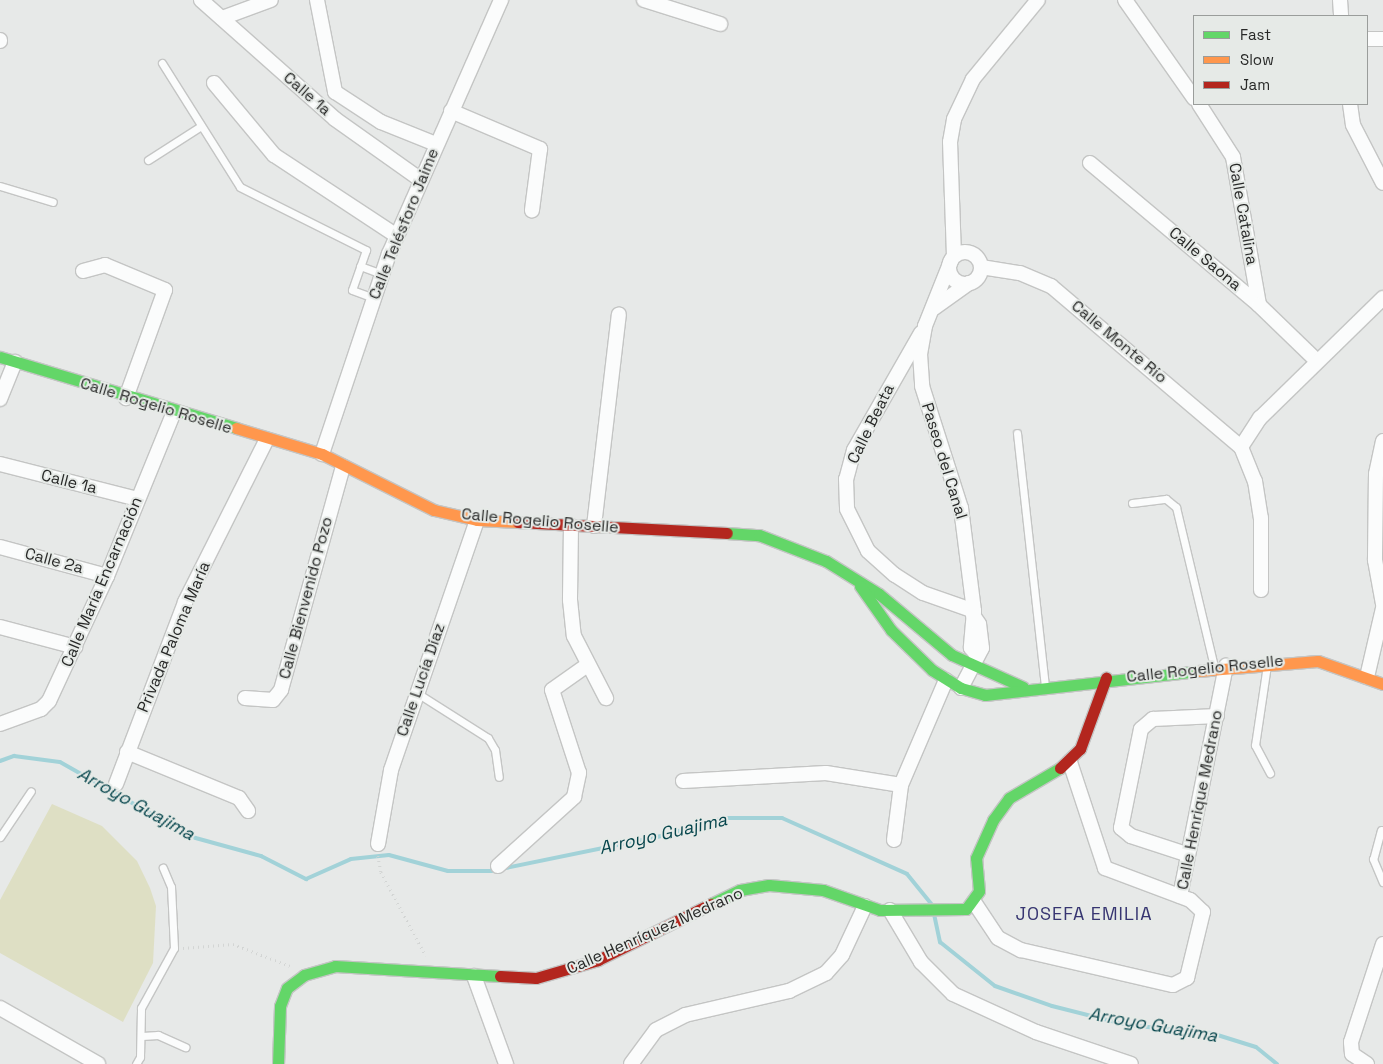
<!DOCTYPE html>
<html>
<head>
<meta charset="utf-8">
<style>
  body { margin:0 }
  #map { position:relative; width:1383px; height:1064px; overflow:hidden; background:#e7e9e8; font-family:"Space Grotesk",sans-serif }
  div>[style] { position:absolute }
  .green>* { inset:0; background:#dedfc4 }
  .stream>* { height:4px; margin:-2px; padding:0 2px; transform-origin:2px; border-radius:2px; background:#a2d2d8 }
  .path>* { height:2.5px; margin-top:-1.25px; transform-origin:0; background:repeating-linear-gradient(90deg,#d3d5d4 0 1px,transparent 0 5px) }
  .roads { filter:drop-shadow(1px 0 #c4c5c4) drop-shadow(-1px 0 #c4c5c4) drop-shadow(0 1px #c4c5c4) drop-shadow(0 -1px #c4c5c4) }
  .lane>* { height:7px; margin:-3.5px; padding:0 3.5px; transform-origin:3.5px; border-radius:3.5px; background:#fbfcfc }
  .street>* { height:14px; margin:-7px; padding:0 7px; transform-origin:7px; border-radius:7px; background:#fbfcfc }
  .street>.ring { margin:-7px; padding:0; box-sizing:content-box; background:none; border:14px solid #fbfcfc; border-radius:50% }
  .fast>* { height:11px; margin:-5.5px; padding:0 5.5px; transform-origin:5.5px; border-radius:5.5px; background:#63d668 }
  .slow>* { height:11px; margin:-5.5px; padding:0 5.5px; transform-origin:5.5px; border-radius:5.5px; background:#ff974d }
  .jam>* { height:11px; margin:-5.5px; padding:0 5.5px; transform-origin:5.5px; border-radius:5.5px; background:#b3261e }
  span { translate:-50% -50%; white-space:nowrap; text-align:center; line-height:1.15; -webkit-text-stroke:4px #e6eae7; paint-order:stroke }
  .street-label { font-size:16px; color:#282928 }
  .water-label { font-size:18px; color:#06454c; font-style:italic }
  .neighbourhood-label { font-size:18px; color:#373571; letter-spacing:1px }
  .legend { position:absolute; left:1193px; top:15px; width:175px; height:90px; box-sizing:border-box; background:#e6eae7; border:1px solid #9a9d9b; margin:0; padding:6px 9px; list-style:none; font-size:15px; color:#282928 }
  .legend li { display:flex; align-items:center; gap:10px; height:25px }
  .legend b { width:25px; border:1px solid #9a9d9b }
</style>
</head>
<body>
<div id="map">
  <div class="green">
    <div style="clip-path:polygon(52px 804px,102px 826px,137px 861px,150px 888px,156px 906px,153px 963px,123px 1022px,0 953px,0 900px)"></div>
  </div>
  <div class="stream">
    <div style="left:0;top:761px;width:15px;rotate:-20deg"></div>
    <div style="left:14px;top:756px;width:46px;rotate:7.4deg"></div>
    <div style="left:60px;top:762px;width:152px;rotate:29.6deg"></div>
    <div style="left:192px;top:837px;width:72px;rotate:15.4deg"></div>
    <div style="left:261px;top:856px;width:51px;rotate:27.1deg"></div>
    <div style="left:306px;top:879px;width:49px;rotate:-24deg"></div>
    <div style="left:351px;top:859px;width:38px;rotate:-6deg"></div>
    <div style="left:389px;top:855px;width:61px;rotate:15.2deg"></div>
    <div style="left:448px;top:871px;width:43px"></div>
    <div style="left:491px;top:871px;width:174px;rotate:-11.6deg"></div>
    <div style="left:661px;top:836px;width:66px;rotate:-15.9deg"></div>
    <div style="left:724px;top:818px;width:58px"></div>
    <div style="left:782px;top:818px;width:137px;rotate:24.1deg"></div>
    <div style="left:907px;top:874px;width:40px;rotate:51deg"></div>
    <div style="left:934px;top:914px;width:29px;rotate:78deg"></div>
    <div style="left:940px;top:942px;width:70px;rotate:38.7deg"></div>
    <div style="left:995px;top:986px;width:60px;rotate:19.3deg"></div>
    <div style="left:1052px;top:1006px;width:77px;rotate:14.2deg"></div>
    <div style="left:1127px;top:1025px;width:84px;rotate:5.4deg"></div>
    <div style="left:1211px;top:1033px;width:47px;rotate:17.3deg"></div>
    <div style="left:1256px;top:1047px;width:27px;rotate:39deg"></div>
  </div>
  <div class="path">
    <div style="left:378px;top:856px;width:16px;rotate:79deg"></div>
    <div style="left:381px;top:872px;width:95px;rotate:61.8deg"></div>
    <div style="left:183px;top:948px;width:50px;rotate:-4.6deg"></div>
    <div style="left:233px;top:944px;width:61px;rotate:21.1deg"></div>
  </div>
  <div class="roads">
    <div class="lane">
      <div style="left:162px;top:63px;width:146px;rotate:57.8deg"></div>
      <div style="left:240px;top:187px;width:141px;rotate:26.6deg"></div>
      <div style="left:366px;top:250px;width:42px;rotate:109.3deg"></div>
      <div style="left:352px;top:290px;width:23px;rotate:20deg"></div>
      <div style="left:148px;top:160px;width:63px;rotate:-32.7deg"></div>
      <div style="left:0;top:186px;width:55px;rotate:16.8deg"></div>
      <div style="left:360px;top:266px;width:23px;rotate:20deg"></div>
      <div style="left:1017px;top:433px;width:254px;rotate:83.7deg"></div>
      <div style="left:1132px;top:503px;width:34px;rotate:-7deg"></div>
      <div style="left:1166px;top:499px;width:13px;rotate:39deg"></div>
      <div style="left:1176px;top:507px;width:164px;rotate:76.6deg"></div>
      <div style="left:1267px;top:665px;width:81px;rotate:98.5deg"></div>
      <div style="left:1255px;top:745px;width:32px;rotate:62deg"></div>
      <div style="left:417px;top:693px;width:84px;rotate:32.4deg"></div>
      <div style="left:488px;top:738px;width:14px;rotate:60deg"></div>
      <div style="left:495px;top:750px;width:27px;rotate:82deg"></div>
      <div style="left:1381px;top:830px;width:30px;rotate:105deg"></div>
      <div style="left:1373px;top:859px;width:25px;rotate:67deg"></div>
      <div style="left:0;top:837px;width:55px;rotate:-56deg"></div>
      <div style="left:142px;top:1036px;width:16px;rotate:-4deg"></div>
      <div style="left:158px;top:1035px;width:30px;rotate:24deg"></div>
      <div style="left:136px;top:1064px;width:8px;rotate:-60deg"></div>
      <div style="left:140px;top:1057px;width:49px;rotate:-88.8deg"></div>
      <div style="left:141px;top:1008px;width:68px;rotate:-61.2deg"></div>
      <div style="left:174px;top:948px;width:61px;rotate:-92.8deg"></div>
      <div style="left:171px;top:887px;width:21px;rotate:-113deg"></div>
    </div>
    <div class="street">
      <div style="left:201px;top:0;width:179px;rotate:41.6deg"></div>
      <div style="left:335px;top:119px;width:105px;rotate:35.3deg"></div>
      <div style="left:317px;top:0;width:94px;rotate:78.9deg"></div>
      <div style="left:335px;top:92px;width:55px;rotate:33.1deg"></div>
      <div style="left:381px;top:122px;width:59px;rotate:21.8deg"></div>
      <div style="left:644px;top:0;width:80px;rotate:17.5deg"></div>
      <div style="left:1125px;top:0;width:120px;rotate:54.9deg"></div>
      <div style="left:1340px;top:0;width:16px;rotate:86deg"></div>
      <div style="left:222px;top:18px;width:52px;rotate:-20.2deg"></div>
      <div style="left:1367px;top:39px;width:16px"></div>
      <div style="left:0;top:41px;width:1px;rotate:-90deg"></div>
      <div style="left:214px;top:83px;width:94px;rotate:50.2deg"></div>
      <div style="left:274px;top:155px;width:147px;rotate:33.4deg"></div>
      <div style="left:1199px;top:104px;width:63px;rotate:57.3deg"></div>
      <div style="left:1233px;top:157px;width:150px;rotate:80deg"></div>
      <div style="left:1350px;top:104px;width:21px;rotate:82deg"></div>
      <div style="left:1353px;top:125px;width:65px;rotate:62.7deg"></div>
      <div style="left:451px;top:111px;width:97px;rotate:23.1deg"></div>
      <div style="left:540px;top:149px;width:62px;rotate:97.5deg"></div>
      <div style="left:1090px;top:163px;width:221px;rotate:40deg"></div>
      <div style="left:1259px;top:305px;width:81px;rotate:44deg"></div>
      <div class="ring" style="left:949px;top:252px;width:18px;height:18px"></div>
      <div style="left:954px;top:256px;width:114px;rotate:-92deg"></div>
      <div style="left:950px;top:142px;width:23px;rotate:-80deg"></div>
      <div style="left:954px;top:119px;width:44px;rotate:-64.6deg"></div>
      <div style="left:973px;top:79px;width:102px;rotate:-50.6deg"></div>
      <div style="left:951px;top:261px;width:70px;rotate:111.8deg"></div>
      <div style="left:925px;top:326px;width:28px;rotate:100deg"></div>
      <div style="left:920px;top:354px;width:32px;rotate:86deg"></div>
      <div style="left:922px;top:386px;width:128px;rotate:72.3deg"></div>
      <div style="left:961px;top:508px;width:104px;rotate:82.8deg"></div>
      <div style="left:974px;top:611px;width:37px;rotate:95deg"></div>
      <div style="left:971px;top:648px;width:9px;rotate:49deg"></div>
      <div style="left:981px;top:267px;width:39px;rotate:9deg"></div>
      <div style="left:1020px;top:273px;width:34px;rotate:23deg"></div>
      <div style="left:1051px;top:286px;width:249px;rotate:40.3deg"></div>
      <div style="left:1241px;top:447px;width:37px;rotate:68deg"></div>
      <div style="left:1255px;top:481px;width:37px;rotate:81deg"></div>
      <div style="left:1261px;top:518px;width:72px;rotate:90deg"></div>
      <div style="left:83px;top:271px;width:23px;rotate:-15deg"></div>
      <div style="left:105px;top:265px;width:65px;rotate:22.6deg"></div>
      <div style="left:165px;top:290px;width:115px;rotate:109.9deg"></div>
      <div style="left:934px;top:308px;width:43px;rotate:-35.5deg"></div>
      <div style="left:921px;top:333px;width:135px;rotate:119.8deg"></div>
      <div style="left:854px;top:450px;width:30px;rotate:105deg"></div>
      <div style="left:846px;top:479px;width:30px;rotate:88deg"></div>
      <div style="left:847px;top:509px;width:47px;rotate:63.4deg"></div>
      <div style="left:868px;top:551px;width:36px;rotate:42deg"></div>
      <div style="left:895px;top:575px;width:33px;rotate:33deg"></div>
      <div style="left:923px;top:593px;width:54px;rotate:19.4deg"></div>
      <div style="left:0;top:399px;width:40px;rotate:-68deg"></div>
      <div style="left:1383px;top:441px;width:34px;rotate:102deg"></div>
      <div style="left:1376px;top:474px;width:86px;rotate:90.7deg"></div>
      <div style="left:1375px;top:560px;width:45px;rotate:79.7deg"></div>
      <div style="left:1241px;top:447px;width:35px;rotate:-57deg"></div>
      <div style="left:1260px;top:418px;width:172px;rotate:-44.3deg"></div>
      <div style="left:322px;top:454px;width:211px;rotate:-71.5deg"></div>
      <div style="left:389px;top:254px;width:278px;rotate:-66.2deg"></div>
      <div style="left:0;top:464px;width:141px;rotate:14.3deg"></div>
      <div style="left:571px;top:526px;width:74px;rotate:90.8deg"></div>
      <div style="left:570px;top:600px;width:36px;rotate:84deg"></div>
      <div style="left:574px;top:636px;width:70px;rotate:62.7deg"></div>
      <div style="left:594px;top:526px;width:213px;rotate:-83.3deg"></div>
      <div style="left:0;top:547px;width:111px;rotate:15.2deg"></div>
      <div style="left:0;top:627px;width:78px;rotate:14.9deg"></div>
      <div style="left:1367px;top:677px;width:71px;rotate:-76.9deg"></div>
      <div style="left:961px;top:688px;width:45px;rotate:-62.3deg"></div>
      <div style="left:982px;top:648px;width:24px;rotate:-97deg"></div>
      <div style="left:979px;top:624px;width:11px;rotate:-124deg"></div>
      <div style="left:245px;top:698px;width:28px;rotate:4deg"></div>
      <div style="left:273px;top:700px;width:13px;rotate:-51deg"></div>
      <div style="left:281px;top:690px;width:232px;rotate:-74.5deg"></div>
      <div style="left:0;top:724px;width:44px;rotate:-20.1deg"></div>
      <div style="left:41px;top:709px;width:11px;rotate:-45deg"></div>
      <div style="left:49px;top:701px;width:138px;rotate:-65.1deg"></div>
      <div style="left:107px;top:576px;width:177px;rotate:-67.8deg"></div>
      <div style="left:127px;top:752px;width:121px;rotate:22.3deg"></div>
      <div style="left:239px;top:798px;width:16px;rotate:55deg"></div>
      <div style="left:683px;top:781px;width:143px;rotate:-3.2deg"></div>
      <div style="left:826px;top:773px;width:76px;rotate:9.1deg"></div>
      <div style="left:901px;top:785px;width:114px;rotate:-66.8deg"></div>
      <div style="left:116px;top:784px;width:195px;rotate:-69.2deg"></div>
      <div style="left:185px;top:602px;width:180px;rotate:-63.3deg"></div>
      <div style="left:894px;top:840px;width:55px;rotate:-82.7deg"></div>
      <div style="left:378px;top:844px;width:75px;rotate:-80deg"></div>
      <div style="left:391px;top:770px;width:264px;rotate:-71deg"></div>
      <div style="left:1186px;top:854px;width:58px;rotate:-161.9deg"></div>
      <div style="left:1131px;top:836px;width:13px;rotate:-141deg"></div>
      <div style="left:1121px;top:828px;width:101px;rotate:-78.6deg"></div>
      <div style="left:1141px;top:729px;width:16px;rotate:-40deg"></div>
      <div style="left:1153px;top:719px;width:64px;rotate:-2.7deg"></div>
      <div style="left:498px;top:866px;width:103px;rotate:-42.2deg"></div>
      <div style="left:574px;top:797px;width:25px;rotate:-78deg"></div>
      <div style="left:579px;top:773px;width:87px;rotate:-108deg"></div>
      <div style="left:552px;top:690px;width:42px;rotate:-35.2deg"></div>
      <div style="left:1180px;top:896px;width:235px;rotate:-78.7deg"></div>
      <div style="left:974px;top:902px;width:43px;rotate:56.3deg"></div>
      <div style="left:998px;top:938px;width:26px;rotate:28deg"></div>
      <div style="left:1021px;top:950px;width:156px;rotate:13deg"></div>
      <div style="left:1173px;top:985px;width:16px;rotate:-27deg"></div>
      <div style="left:1187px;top:978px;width:68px;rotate:-76.4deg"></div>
      <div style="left:1203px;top:912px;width:18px;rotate:-137deg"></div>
      <div style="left:1190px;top:900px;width:91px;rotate:-159.4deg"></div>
      <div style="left:1105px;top:868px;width:112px;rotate:-108.3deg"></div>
      <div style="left:890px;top:910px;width:61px;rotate:59.2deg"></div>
      <div style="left:921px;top:962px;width:45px;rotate:45deg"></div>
      <div style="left:953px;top:994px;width:91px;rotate:24.6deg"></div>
      <div style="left:1036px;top:1032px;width:100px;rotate:18.6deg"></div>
      <div style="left:474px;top:976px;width:94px;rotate:70deg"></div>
      <div style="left:0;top:1008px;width:113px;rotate:29.7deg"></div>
      <div style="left:631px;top:1064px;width:42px;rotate:-53.7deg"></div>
      <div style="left:656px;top:1030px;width:33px;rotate:-27deg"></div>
      <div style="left:685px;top:1015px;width:107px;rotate:-13deg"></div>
      <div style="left:789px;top:991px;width:41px;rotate:-25.9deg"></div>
      <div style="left:826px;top:973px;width:24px;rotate:-48deg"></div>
      <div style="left:842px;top:955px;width:54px;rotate:-64.9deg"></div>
      <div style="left:1367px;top:1064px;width:18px;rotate:-146deg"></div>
      <div style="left:1352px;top:1054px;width:12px;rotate:-95deg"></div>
      <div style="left:1351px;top:1042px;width:103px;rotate:-71.9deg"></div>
    </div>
    <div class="fast">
      <div style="left:0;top:357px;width:246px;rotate:16.7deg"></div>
      <div style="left:727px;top:533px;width:32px;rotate:4deg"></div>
      <div style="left:759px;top:535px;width:72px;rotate:21.2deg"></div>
      <div style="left:826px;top:561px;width:62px;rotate:31.9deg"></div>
      <div style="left:879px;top:594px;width:95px;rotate:39.9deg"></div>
      <div style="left:952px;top:655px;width:78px;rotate:24.3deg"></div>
      <div style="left:860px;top:586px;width:54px;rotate:54.8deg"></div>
      <div style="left:891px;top:630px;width:57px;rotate:44.3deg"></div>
      <div style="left:932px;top:670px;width:34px;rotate:32deg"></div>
      <div style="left:961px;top:688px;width:25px;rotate:16deg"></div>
      <div style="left:985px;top:695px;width:214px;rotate:-6.4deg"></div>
      <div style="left:711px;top:904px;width:32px;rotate:-26deg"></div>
      <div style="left:740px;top:890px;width:29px;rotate:-10deg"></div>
      <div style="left:769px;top:885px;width:54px;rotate:5.3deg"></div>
      <div style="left:823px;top:890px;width:60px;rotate:19.3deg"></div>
      <div style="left:880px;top:910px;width:86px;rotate:-0.7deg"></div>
      <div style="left:966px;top:909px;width:22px;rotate:-54deg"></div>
      <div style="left:979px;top:891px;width:33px;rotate:-95deg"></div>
      <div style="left:976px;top:858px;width:42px;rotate:-65.9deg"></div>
      <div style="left:993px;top:820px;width:27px;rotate:-54deg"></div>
      <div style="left:1009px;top:798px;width:59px;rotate:-30.5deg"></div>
      <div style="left:278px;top:1064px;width:58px;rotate:-88deg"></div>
      <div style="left:280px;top:1006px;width:19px;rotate:-69deg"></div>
      <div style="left:287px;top:988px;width:21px;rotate:-37deg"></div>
      <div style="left:304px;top:975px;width:32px;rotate:-16deg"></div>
      <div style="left:335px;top:966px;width:165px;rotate:3.5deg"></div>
    </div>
    <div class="slow">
      <div style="left:236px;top:428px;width:90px;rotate:16.8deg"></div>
      <div style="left:322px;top:454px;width:125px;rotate:26.6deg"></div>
      <div style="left:434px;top:510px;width:44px;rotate:13.1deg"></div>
      <div style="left:477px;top:520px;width:41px;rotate:2.8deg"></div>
      <div style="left:1198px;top:671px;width:120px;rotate:-4.8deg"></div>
      <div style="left:1318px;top:661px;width:69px;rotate:19.5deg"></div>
    </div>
    <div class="jam">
      <div style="left:518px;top:522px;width:209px;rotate:3deg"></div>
      <div style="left:1060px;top:768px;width:28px;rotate:-44deg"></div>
      <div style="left:1080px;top:749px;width:76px;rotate:-69.9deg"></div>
      <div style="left:500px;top:976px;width:36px;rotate:3deg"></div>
      <div style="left:536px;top:978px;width:65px;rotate:-16.2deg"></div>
      <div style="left:598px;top:960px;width:126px;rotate:-26.4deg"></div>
    </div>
  </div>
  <div class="street-label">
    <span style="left:307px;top:94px;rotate:41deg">Calle 1a</span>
    <span style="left:1243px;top:214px;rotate:80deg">Calle Catalina</span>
    <span style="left:404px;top:224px;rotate:-68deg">Calle Telésforo Jaime</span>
    <span style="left:1205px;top:259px;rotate:40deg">Calle Saona</span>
    <span style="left:1119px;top:342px;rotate:40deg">Calle Monte Río</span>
    <span style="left:156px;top:406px;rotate:17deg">Calle Rogelio Roselle</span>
    <span style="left:871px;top:424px;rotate:-64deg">Calle Beata</span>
    <span style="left:944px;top:461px;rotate:73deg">Paseo del Canal</span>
    <span style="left:69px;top:482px;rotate:14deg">Calle 1a</span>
    <span style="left:540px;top:521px;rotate:5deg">Calle Rogelio Roselle</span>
    <span style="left:54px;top:561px;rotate:15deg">Calle 2a</span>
    <span style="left:102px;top:582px;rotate:-67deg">Calle María Encarnación</span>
    <span style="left:306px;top:598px;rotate:-75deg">Calle Bienvenido Pozo</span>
    <span style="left:174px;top:637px;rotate:-67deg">Privada Paloma María</span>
    <span style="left:1205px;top:669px;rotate:-6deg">Calle Rogelio Roselle</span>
    <span style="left:421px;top:680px;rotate:-71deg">Calle Lucía Díaz</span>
    <span style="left:1200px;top:800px;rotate:-79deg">Calle Henrique Medrano</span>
    <span style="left:655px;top:931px;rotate:-24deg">Calle Henríquez Medrano</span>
  </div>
  <div class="water-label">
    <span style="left:136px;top:804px;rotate:29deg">Arroyo Guajima</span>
    <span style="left:663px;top:834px;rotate:-13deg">Arroyo Guajima</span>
    <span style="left:1153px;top:1025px;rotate:10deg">Arroyo Guajima</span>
  </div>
  <div class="neighbourhood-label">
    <span style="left:1084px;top:914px">JOSEFA EMILIA</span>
  </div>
  <ul class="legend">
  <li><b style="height:6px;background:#63d668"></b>Fast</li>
  <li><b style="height:6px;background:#ff974d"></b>Slow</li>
  <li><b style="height:6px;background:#b3261e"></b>Jam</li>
  </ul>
</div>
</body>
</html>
